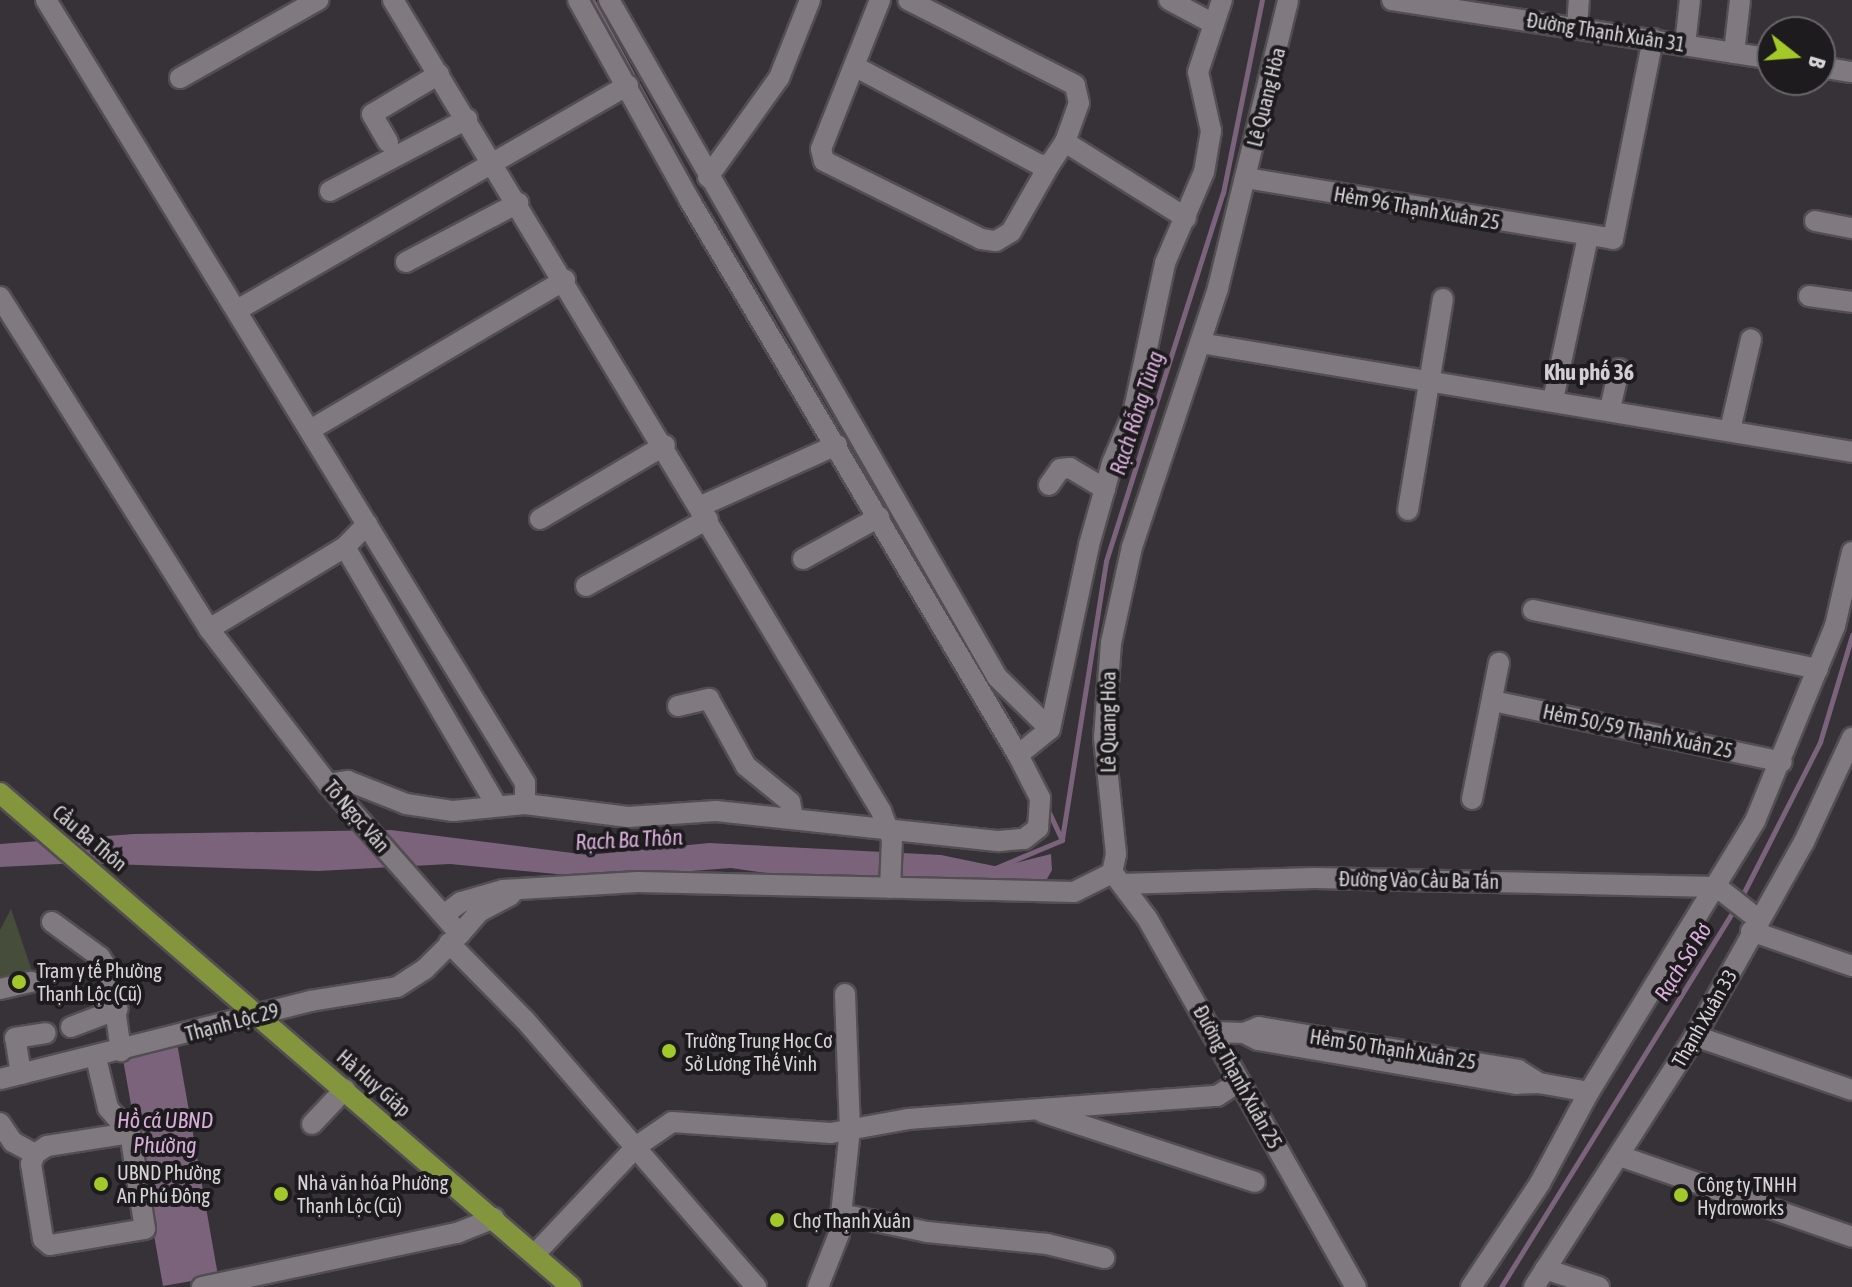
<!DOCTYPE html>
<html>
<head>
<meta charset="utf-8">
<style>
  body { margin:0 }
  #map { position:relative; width:1852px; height:1287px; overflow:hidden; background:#373237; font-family:"Asap Condensed",sans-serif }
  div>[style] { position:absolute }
  .green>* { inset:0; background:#474d3b }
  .water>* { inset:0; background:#7a637b; transform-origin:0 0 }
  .stream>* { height:5px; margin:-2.5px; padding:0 2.5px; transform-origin:2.5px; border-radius:2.5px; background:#7a637b }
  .roads { filter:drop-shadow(2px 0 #524e52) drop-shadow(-2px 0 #524e52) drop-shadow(0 2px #524e52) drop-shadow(0 -2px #524e52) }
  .minor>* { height:20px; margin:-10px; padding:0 10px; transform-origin:10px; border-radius:10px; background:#807a80 }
  .major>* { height:20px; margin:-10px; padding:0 10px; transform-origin:10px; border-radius:10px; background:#83953d }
  .dots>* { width:22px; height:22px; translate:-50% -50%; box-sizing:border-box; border:4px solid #1d1b1d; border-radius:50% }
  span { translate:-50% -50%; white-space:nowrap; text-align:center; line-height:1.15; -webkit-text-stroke:8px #1d1b1d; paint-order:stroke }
  .street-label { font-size:20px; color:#d7d4d7 }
  .poi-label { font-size:20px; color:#d7d4d7 }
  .left { translate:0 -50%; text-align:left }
  .neighbourhood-label { font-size:22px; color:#d3cdd4; font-weight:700 }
  .water-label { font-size:22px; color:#d8adda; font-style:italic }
  .north { position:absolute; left:1756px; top:16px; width:80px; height:80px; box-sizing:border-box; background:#1d1b1d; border:2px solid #676567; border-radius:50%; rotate:107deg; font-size:22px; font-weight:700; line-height:32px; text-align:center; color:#d7d4d7 }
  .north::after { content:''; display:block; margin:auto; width:28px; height:36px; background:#a2c929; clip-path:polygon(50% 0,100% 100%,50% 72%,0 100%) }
</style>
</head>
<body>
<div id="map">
  <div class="green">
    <div style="clip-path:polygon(11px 909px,34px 977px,0 985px,0 930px)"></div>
  </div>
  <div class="water">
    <div style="clip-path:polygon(391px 830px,588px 855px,709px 843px,941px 855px,999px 867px,1051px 854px,1052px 870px,1047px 879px,1032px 885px,807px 879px,731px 868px,599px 878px,450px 864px,318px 871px,80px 863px,0 867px,0 844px,134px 834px)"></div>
    <div style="left:177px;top:1043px;width:237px;height:56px;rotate:80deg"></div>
  </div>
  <div class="stream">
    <div style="left:592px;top:0;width:206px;rotate:61.6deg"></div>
    <div style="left:1047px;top:808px;width:35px;rotate:65deg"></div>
    <div style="left:1062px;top:839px;width:281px;rotate:-81deg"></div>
    <div style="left:1106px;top:561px;width:386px;rotate:-72.4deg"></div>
    <div style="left:1223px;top:193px;width:197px;rotate:-78.6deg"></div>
    <div style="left:993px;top:869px;width:75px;rotate:-22.8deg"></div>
    <div style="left:1741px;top:898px;width:175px;rotate:-63.1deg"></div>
    <div style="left:1820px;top:742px;width:112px;rotate:-73.3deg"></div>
    <div style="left:1501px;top:1287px;width:447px;rotate:-58.3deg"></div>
  </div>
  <div class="roads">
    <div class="minor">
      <div style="left:46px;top:0;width:918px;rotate:58.54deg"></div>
      <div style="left:525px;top:783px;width:21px;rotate:90deg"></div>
      <div style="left:393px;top:0;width:947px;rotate:58.96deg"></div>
      <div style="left:881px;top:811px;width:30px;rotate:69deg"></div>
      <div style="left:892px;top:839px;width:49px;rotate:92.3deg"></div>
      <div style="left:609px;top:0;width:780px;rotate:60.18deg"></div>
      <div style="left:997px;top:677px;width:74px;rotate:44.5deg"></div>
      <div style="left:880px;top:0;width:160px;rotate:111.6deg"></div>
      <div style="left:821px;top:149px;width:12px;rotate:76deg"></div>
      <div style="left:824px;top:161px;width:175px;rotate:26.4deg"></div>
      <div style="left:981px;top:239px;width:15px;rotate:8deg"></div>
      <div style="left:996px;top:241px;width:17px;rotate:-31deg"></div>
      <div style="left:1011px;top:232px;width:78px;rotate:-60.2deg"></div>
      <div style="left:1169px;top:0;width:51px;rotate:28.1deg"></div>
      <div style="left:1392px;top:0;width:385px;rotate:8.8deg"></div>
      <div style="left:1577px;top:27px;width:27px;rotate:-86deg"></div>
      <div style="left:1685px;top:45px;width:45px;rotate:-83.7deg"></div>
      <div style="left:1734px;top:53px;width:53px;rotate:-83.5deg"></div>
      <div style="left:854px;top:66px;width:211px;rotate:28deg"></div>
      <div style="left:1040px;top:165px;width:10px;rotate:-6deg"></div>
      <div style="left:1050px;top:164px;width:27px;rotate:-56deg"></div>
      <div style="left:1065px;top:142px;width:41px;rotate:-70.3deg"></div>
      <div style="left:1079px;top:103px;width:18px;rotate:-103deg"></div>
      <div style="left:1075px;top:85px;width:187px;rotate:-153deg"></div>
      <div style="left:1820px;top:67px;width:32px;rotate:9deg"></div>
      <div style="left:180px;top:78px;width:159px;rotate:-29.5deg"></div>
      <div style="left:388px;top:142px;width:32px;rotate:-120deg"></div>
      <div style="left:372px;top:114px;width:78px;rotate:-30.8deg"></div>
      <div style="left:1065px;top:142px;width:143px;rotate:32.1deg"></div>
      <div style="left:708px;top:177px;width:122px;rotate:-54.4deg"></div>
      <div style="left:779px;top:78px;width:84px;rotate:-68.3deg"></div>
      <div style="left:1246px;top:178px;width:372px;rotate:9.4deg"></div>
      <div style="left:1613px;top:239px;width:204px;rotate:-78.7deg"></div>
      <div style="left:330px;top:191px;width:155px;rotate:-27.7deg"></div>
      <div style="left:1815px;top:221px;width:38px;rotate:11deg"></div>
      <div style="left:406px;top:262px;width:127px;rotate:-27.8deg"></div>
      <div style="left:1809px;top:296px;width:43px;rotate:7.9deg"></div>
      <div style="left:0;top:297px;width:392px;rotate:57.8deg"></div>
      <div style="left:209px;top:629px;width:195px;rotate:52.5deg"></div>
      <div style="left:328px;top:784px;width:200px;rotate:48.7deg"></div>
      <div style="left:460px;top:934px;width:49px;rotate:135deg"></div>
      <div style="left:425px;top:969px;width:33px;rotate:147deg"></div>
      <div style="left:397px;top:987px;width:87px;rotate:170.8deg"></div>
      <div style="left:311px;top:1001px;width:321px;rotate:165.9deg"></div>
      <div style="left:237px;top:310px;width:451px;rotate:-29.9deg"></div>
      <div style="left:1200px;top:343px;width:661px;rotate:9.49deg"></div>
      <div style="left:1553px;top:400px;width:167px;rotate:-77.9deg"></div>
      <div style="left:1610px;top:409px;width:41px;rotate:-77.3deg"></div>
      <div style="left:310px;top:430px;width:296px;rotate:-30.5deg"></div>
      <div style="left:1730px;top:430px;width:93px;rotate:-77deg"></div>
      <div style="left:1049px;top:485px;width:19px;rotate:-55deg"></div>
      <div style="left:1060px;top:469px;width:10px;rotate:-6deg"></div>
      <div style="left:1070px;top:468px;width:41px;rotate:31deg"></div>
      <div style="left:701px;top:506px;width:149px;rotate:-24.2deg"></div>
      <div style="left:1408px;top:510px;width:214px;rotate:-80.6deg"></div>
      <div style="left:540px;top:519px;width:145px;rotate:-30.6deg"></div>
      <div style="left:345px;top:547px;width:300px;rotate:59.6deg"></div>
      <div style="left:803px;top:559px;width:87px;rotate:-28.9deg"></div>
      <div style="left:586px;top:586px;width:139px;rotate:-28.8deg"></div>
      <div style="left:1533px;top:610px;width:291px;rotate:11.7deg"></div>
      <div style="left:209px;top:629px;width:159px;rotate:-31.1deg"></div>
      <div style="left:345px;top:547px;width:32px;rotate:-46deg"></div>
      <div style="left:1493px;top:701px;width:295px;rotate:11.9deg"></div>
      <div style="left:678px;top:706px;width:32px;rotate:-13deg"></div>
      <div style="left:709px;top:699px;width:77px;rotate:61.1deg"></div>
      <div style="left:746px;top:766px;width:57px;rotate:39.3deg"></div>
      <div style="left:790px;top:802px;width:16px;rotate:79deg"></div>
      <div style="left:1018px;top:755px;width:41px;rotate:-39.1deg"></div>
      <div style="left:1050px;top:729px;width:188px;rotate:-78deg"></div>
      <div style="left:1089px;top:545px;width:85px;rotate:-74.3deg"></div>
      <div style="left:1112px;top:463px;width:53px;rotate:-66.8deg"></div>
      <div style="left:1133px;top:414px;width:154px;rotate:-78deg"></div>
      <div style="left:1165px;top:263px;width:99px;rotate:-66.8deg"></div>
      <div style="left:1204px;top:172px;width:42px;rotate:-80.3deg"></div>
      <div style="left:1211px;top:131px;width:60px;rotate:-102.4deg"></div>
      <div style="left:1198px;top:72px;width:76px;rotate:-71.6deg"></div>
      <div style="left:328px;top:784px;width:20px;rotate:-9deg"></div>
      <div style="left:348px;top:781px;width:62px;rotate:21.6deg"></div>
      <div style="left:406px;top:804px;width:48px;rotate:8.5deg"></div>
      <div style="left:453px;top:811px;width:72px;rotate:-5.6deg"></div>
      <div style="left:525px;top:804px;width:104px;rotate:7.2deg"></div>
      <div style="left:628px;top:817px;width:88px;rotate:-3.9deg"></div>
      <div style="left:716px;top:811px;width:285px;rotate:6.1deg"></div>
      <div style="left:999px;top:841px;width:25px;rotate:-5deg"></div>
      <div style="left:1024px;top:839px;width:18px;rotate:-38deg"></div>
      <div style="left:1038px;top:828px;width:30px;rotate:-86deg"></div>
      <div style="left:1040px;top:798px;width:48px;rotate:-117.1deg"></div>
      <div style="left:1018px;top:755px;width:644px;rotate:-120.63deg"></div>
      <div style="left:690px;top:201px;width:230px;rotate:-119.1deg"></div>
      <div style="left:1472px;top:799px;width:139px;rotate:-78.8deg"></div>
      <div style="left:1116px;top:877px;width:51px;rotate:52.9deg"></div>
      <div style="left:1147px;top:918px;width:424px;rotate:60.5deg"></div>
      <div style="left:1122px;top:884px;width:192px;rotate:-1.8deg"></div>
      <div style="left:1314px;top:878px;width:403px;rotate:1.3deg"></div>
      <div style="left:1717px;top:887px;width:52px;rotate:38deg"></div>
      <div style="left:445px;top:914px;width:20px;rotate:-37deg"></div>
      <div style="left:461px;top:902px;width:44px;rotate:-15.9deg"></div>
      <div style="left:503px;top:890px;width:135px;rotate:-3.4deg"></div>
      <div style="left:638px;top:882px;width:436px;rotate:1.3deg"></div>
      <div style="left:1074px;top:892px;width:42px;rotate:-26.6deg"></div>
      <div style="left:1112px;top:873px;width:19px;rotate:-78deg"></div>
      <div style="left:1116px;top:854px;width:117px;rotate:-95.9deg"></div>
      <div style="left:1104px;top:738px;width:95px;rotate:-85.8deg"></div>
      <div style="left:1111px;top:643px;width:98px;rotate:-77.7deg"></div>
      <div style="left:1132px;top:547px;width:273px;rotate:-71.6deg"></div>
      <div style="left:1218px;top:288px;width:296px;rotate:-76.3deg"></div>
      <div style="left:52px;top:922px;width:59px;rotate:36.1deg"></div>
      <div style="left:100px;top:957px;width:19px;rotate:58deg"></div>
      <div style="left:110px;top:973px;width:79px;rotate:82deg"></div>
      <div style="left:1751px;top:931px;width:107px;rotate:19.1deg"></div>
      <div style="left:460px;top:934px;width:29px;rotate:-49deg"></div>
      <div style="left:479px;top:912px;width:36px;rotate:-28deg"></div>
      <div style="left:449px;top:943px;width:108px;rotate:45.4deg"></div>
      <div style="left:525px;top:1020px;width:353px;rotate:49.1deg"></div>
      <div style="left:0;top:989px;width:32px;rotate:-13deg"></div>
      <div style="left:71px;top:1027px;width:50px;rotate:-21deg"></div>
      <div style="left:1212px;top:1032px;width:32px;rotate:2deg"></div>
      <div style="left:1244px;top:1033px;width:16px;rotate:-22deg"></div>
      <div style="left:1259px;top:1027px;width:263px;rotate:9.4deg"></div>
      <div style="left:1518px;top:1070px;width:25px;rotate:32deg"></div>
      <div style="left:1539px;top:1083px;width:23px;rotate:178deg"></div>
      <div style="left:1516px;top:1084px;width:262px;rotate:-170.3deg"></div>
      <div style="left:1258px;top:1040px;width:16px;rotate:-153deg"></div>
      <div style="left:1695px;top:1036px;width:166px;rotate:19deg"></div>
      <div style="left:96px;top:1058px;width:51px;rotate:76.5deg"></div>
      <div style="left:108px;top:1108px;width:33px;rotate:49deg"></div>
      <div style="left:130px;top:1133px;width:97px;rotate:81.1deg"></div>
      <div style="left:145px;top:1229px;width:96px;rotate:170.4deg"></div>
      <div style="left:50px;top:1245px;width:9px;rotate:-139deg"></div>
      <div style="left:43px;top:1239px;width:76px;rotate:-99.1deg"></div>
      <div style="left:31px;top:1164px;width:11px;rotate:-68deg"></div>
      <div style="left:35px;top:1154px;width:14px;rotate:-34deg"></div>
      <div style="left:47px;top:1146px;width:84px;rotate:-8.9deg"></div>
      <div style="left:21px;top:1074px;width:36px;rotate:-99deg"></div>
      <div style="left:15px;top:1038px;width:31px;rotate:-9deg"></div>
      <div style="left:1539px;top:1083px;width:51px;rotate:10.2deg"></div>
      <div style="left:1042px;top:1112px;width:224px;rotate:18.2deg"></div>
      <div style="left:0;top:1123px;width:23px;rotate:56deg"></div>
      <div style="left:13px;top:1142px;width:25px;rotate:29deg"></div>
      <div style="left:312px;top:1124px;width:48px;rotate:-46.7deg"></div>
      <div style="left:1620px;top:1156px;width:246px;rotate:19.2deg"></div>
      <div style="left:841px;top:1214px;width:88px;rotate:11.8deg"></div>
      <div style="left:927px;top:1232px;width:121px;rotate:5.7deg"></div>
      <div style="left:1047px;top:1244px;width:59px;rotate:13.8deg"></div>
      <div style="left:535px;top:1254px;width:149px;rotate:-46.6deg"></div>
      <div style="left:637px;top:1146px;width:42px;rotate:-34.4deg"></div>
      <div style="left:672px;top:1122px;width:159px;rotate:4deg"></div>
      <div style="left:831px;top:1133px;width:78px;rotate:-10.3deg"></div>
      <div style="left:908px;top:1119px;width:310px;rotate:-4.3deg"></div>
      <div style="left:1217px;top:1096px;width:27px;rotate:-33deg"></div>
      <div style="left:1545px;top:1269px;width:57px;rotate:18.4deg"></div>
      <div style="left:202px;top:1287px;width:261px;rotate:-12deg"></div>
      <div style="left:457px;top:1233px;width:40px;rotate:-22deg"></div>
      <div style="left:818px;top:1287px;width:57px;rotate:-68.4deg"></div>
      <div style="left:839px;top:1234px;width:105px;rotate:-84deg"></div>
      <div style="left:850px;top:1130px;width:136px;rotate:-92.1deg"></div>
      <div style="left:1471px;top:1287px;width:125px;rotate:-56.4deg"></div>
      <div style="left:1540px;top:1183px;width:103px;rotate:-61.7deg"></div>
      <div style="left:1589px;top:1092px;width:318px;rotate:-58.5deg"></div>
      <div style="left:1755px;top:821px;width:211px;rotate:-67.7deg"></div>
      <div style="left:1835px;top:626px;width:76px;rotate:-77.1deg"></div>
      <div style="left:1534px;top:1287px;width:298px;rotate:-57.3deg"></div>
      <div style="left:1695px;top:1036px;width:223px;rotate:-60.7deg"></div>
      <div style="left:1804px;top:842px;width:115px;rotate:-65.2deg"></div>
    </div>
    <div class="major">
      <div style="left:0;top:793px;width:755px;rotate:40.86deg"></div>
    </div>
  </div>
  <div class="dots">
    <div style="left:19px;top:982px;background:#a2c929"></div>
    <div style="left:669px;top:1051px;background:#a2c929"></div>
    <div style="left:101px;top:1184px;background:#a2c929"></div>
    <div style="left:281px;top:1194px;background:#a2c929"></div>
    <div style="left:1681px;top:1195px;background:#a2c929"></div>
    <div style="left:777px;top:1220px;background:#a2c929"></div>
  </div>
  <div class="street-label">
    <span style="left:1606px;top:32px;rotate:9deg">Đường Thạnh Xuân 31</span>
    <span style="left:1266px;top:97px;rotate:-76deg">Lê Quang Hòa</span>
    <span style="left:1417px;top:208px;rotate:10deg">Hẻm 96 Thạnh Xuân 25</span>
    <span style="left:1108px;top:722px;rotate:-90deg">Lê Quang Hòa</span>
    <span style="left:1638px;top:731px;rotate:12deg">Hẻm 50/59 Thạnh Xuân 25</span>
    <span style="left:357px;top:816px;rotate:49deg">Tô Ngọc Vân</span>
    <span style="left:90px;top:838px;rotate:40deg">Cầu Ba Thôn</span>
    <span style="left:1419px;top:880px;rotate:1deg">Đường Vào Cầu Ba Tấn</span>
    <span style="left:1704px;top:1018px;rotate:-60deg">Thạnh Xuân 33</span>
    <span style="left:232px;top:1022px;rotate:-15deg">Thạnh Lộc 29</span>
    <span style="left:1393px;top:1049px;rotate:9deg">Hẻm 50 Thạnh Xuân 25</span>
    <span style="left:1238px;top:1077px;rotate:61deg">Đường Thạnh Xuân 25</span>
    <span style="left:374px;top:1083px;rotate:41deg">Hà Huy Giáp</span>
  </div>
  <div class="poi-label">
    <span class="left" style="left:37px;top:982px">Trạm y tế Phường<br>Thạnh Lộc (Cũ)</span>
    <span class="left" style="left:685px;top:1052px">Trường Trung Học Cơ<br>Sở Lương Thế Vinh</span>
    <span class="left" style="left:117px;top:1184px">UBND Phường<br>An Phú Đông</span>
    <span class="left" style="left:297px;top:1194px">Nhà văn hóa Phường<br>Thạnh Lộc (Cũ)</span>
    <span class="left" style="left:1697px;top:1196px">Công ty TNHH<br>Hydroworks</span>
    <span class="left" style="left:793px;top:1220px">Chợ Thạnh Xuân</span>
  </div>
  <div class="neighbourhood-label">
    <span style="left:1589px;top:373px">Khu phố 36</span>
  </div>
  <div class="water-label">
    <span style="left:1137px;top:413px;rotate:-72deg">Rạch Rỗng Tùng</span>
    <span style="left:629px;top:840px;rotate:-3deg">Rạch Ba Thôn</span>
    <span style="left:1683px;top:962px;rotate:-58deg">Rạch Sơ Rơ</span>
    <span style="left:165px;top:1133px">Hồ cá UBND<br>Phường</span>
  </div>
  <div class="north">B</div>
</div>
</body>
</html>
